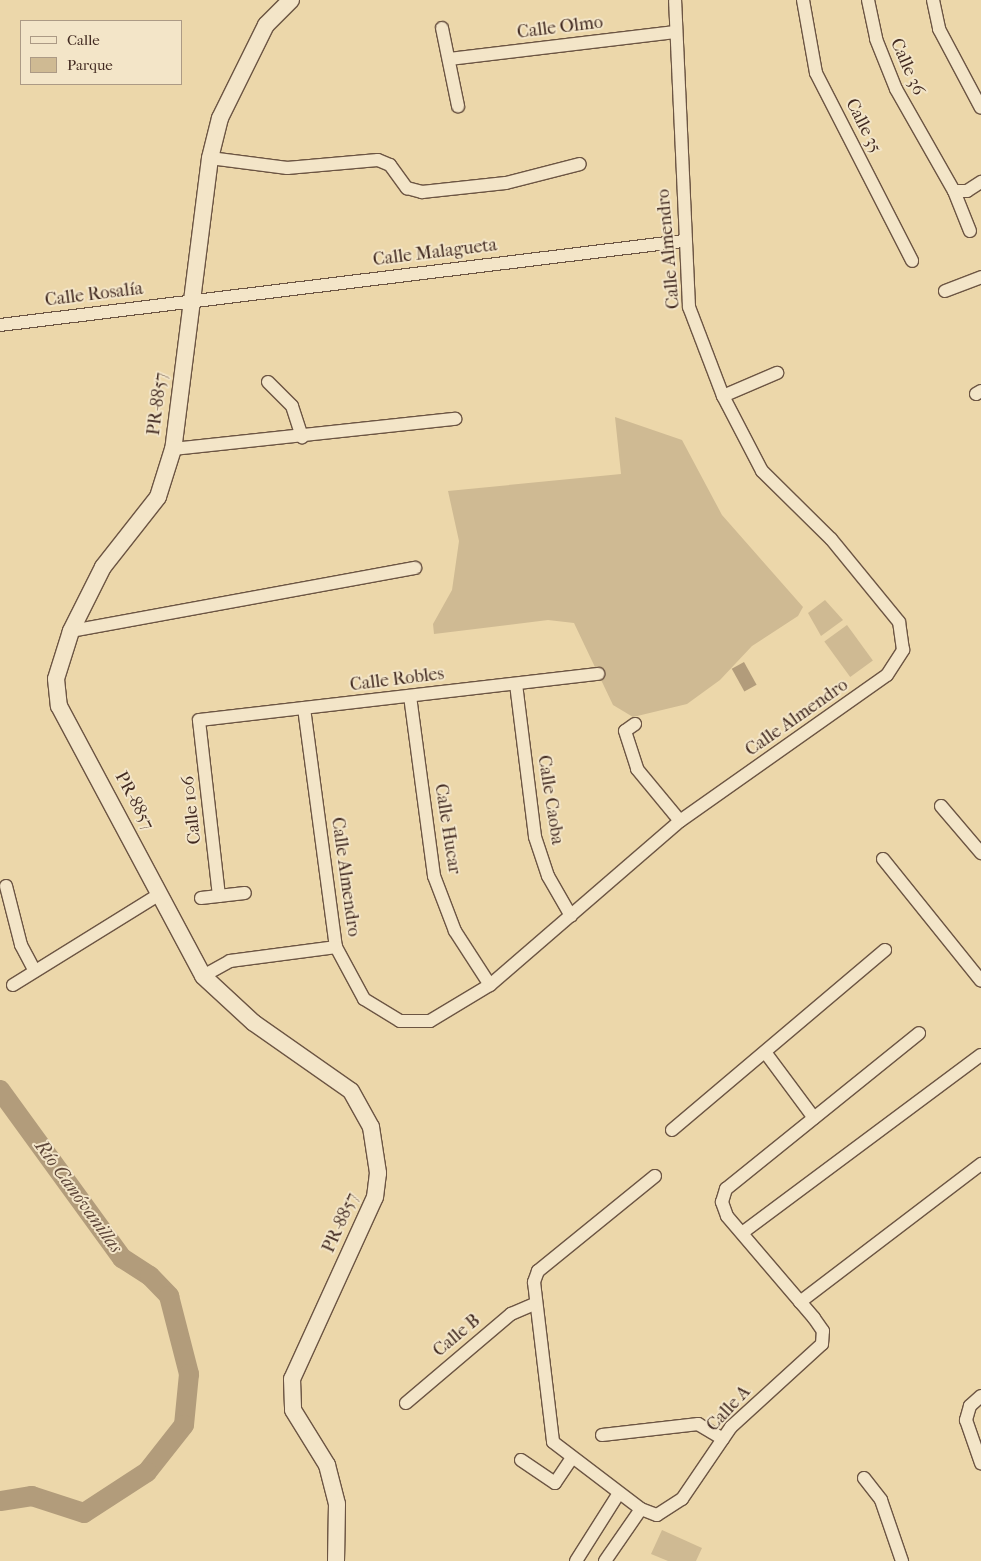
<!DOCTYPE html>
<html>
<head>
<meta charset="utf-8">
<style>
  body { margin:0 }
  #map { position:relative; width:981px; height:1561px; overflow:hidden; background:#ecd7aa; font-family:"IM FELL French Canon",serif }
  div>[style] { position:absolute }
  .green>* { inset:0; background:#cfba93; transform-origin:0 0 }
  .water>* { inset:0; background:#b29c7b; transform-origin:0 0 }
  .river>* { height:20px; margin:-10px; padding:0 10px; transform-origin:10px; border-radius:10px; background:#b29c7b }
  .roads { filter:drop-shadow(1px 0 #6c5543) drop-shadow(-1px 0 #6c5543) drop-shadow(0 1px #6c5543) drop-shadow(0 -1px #6c5543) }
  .minor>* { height:12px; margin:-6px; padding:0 6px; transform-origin:6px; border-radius:6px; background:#f3e5c8 }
  .tertiary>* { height:16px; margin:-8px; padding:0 8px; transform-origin:8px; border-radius:8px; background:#f3e5c8 }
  span { translate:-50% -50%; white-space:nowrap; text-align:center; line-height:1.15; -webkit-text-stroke:4px #f3e5c8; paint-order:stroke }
  .street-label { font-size:18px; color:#422a21 }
  .water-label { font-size:19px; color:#5e4638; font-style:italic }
  .legend { position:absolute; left:20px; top:20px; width:162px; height:65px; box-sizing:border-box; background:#f3e5c8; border:1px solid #ac9a85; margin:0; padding:6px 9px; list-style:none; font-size:15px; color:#422a21 }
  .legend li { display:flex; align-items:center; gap:10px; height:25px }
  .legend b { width:25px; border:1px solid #ac9a85 }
</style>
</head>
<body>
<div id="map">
  <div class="green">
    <div style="clip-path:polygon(615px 417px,682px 440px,722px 515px,803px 607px,798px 616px,752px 646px,720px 680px,687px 704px,633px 717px,613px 705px,574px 623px,548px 620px,434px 634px,433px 624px,452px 590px,459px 541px,448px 491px,621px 474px)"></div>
    <div style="clip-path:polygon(825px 600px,843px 620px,821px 636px,808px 613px)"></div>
    <div style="left:847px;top:625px;width:44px;height:28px;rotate:54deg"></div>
    <div style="clip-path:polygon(662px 1530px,702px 1548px,696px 1561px,668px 1561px,651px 1554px)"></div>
  </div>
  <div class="water">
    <div style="left:744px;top:662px;width:26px;height:14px;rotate:61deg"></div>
  </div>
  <div class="river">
    <div style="left:0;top:1090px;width:208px;rotate:54deg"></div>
    <div style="left:122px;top:1258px;width:33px;rotate:33deg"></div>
    <div style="left:150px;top:1276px;width:28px;rotate:46deg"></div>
    <div style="left:169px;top:1296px;width:81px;rotate:75.6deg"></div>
    <div style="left:189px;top:1374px;width:51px;rotate:95.6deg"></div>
    <div style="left:184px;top:1425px;width:60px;rotate:128.2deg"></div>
    <div style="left:147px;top:1472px;width:75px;rotate:146.9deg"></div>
    <div style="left:84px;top:1513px;width:55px;rotate:-161.9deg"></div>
    <div style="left:32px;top:1496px;width:32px;rotate:171deg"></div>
  </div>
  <div class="roads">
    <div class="minor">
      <div style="left:803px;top:0;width:74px;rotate:79.9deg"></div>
      <div style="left:816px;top:73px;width:211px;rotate:62.9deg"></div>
      <div style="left:868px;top:0;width:40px;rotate:78deg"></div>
      <div style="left:876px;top:39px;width:54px;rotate:68.2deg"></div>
      <div style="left:896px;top:89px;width:117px;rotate:60.4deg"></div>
      <div style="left:954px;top:191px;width:13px"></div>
      <div style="left:967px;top:191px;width:17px;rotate:-33deg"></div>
      <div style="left:933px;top:0;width:30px;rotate:78deg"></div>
      <div style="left:939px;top:29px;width:89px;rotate:62deg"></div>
      <div style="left:442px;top:28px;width:80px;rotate:78.4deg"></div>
      <div style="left:449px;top:59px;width:228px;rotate:-6.8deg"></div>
      <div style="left:210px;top:158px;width:78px;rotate:7.4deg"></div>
      <div style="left:287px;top:168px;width:91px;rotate:-5deg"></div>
      <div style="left:378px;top:160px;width:13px;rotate:23deg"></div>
      <div style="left:390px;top:165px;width:29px;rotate:54deg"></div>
      <div style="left:407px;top:188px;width:16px;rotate:15deg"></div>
      <div style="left:422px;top:192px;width:84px;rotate:-6.1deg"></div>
      <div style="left:506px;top:183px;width:76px;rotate:-14.4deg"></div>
      <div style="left:954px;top:191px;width:43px;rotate:68.2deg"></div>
      <div style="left:945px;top:291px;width:39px;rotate:-21deg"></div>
      <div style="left:0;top:325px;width:688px;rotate:-7.01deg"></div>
      <div style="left:268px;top:382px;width:34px;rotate:45deg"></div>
      <div style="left:292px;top:406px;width:33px;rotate:72deg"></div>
      <div style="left:976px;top:394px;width:6px;rotate:-31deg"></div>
      <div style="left:723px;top:396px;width:59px;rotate:-23.1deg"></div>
      <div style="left:173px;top:449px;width:284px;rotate:-6.1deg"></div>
      <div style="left:71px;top:631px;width:350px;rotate:-10.4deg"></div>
      <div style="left:516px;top:684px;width:154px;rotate:82.9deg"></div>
      <div style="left:535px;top:837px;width:41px;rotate:71.6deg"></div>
      <div style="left:548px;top:876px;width:46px;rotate:60.1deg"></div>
      <div style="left:410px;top:696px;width:182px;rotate:82.4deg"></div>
      <div style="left:434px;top:876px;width:59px;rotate:69.1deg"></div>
      <div style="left:455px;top:931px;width:64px;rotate:57.1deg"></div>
      <div style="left:304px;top:708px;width:241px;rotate:82.4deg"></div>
      <div style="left:336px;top:947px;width:59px;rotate:61.7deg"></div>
      <div style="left:364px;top:999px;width:42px;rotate:31.4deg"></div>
      <div style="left:400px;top:1021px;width:30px"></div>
      <div style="left:430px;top:1021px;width:70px;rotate:-31deg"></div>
      <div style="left:490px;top:985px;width:251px;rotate:-40.8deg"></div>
      <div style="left:680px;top:821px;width:253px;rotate:-35.2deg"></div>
      <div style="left:887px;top:675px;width:30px;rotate:-57deg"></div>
      <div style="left:903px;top:650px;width:28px;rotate:-98deg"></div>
      <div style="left:899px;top:622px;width:107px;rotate:-129.3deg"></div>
      <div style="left:831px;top:539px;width:97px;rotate:-135.4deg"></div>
      <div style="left:762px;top:471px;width:85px;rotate:-117.5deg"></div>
      <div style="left:723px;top:396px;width:95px;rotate:-110.9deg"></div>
      <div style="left:689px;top:307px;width:307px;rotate:-92.6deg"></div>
      <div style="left:635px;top:724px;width:12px;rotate:145deg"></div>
      <div style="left:625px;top:731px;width:40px;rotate:72deg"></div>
      <div style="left:637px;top:769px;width:67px;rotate:50.4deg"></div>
      <div style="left:941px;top:806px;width:62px;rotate:49.6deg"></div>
      <div style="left:883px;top:859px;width:156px;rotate:51.2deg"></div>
      <div style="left:6px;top:886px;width:61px;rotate:75.7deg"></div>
      <div style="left:21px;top:945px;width:27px;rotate:62deg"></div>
      <div style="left:219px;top:896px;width:177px;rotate:-96.5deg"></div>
      <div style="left:199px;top:720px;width:402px;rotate:-6.6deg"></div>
      <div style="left:201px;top:898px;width:44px;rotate:-6.5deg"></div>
      <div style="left:203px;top:976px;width:31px;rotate:-29deg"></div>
      <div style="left:230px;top:961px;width:107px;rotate:-7.5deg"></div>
      <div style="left:13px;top:985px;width:171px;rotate:-31.8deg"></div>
      <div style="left:765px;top:1052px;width:82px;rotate:53.4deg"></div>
      <div style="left:672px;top:1130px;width:279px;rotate:-40.2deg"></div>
      <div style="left:655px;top:1176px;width:151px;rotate:140.9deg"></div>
      <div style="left:538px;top:1271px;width:12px;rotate:110deg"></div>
      <div style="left:534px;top:1282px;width:161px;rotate:83.2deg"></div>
      <div style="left:553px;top:1442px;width:111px;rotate:37.3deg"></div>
      <div style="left:641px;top:1509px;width:17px;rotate:21deg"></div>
      <div style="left:657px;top:1515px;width:30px;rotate:-33deg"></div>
      <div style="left:682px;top:1499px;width:87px;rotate:-55.8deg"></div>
      <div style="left:731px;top:1427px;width:123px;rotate:-42.4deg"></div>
      <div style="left:822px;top:1344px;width:13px;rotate:-86deg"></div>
      <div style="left:823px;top:1331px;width:16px;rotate:-125deg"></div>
      <div style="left:814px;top:1318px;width:134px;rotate:-130.5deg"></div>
      <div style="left:727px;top:1216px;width:15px;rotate:-110deg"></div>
      <div style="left:722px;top:1202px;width:14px;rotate:-73deg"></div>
      <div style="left:726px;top:1189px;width:248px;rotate:-38.9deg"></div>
      <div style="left:742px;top:1233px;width:298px;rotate:-36.7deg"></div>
      <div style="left:800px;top:1302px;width:228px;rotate:-37.3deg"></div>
      <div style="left:981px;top:1396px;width:15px;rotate:138deg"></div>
      <div style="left:970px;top:1406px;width:15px;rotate:106deg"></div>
      <div style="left:966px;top:1420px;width:46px;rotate:70.8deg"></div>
      <div style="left:406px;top:1403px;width:138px;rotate:-40.3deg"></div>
      <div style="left:511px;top:1314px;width:26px;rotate:-23deg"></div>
      <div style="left:602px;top:1435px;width:97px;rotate:-6.5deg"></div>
      <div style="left:698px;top:1424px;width:29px;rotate:31deg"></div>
      <div style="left:521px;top:1460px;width:41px;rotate:34.1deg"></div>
      <div style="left:555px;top:1483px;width:30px;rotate:-56deg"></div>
      <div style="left:864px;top:1478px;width:28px;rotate:52deg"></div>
      <div style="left:881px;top:1500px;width:65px;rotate:71deg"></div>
      <div style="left:576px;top:1561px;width:80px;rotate:-57.7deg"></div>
      <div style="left:605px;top:1561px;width:63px;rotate:-55.3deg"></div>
    </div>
    <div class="tertiary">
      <div style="left:291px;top:0;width:35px;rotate:135deg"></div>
      <div style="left:266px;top:25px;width:104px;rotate:116.3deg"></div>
      <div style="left:220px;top:118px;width:41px;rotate:104deg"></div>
      <div style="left:210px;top:158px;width:293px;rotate:97.2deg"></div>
      <div style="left:173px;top:449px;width:50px;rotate:107.4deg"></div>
      <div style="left:158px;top:497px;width:89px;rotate:128.2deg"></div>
      <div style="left:103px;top:567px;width:72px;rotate:116.6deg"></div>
      <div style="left:71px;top:631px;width:50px;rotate:107.4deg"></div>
      <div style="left:56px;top:679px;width:27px;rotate:84deg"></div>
      <div style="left:59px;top:706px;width:306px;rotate:61.9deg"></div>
      <div style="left:203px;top:976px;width:69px;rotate:42.7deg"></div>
      <div style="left:254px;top:1023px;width:118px;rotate:35deg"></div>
      <div style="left:351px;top:1091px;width:41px;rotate:60.9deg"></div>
      <div style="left:371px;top:1127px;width:47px;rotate:81.3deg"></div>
      <div style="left:378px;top:1173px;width:24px;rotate:97deg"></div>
      <div style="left:375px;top:1197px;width:200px;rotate:114.5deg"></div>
      <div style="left:292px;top:1379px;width:31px;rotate:88deg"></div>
      <div style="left:293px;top:1410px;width:65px;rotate:58.3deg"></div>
      <div style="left:327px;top:1465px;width:40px;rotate:75.6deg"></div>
      <div style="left:337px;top:1504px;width:57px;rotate:91deg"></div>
    </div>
  </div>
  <div class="street-label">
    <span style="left:560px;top:28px;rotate:-7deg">Calle Olmo</span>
    <span style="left:907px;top:67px;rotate:66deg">Calle 36</span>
    <span style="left:863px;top:126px;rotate:63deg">Calle 35</span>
    <span style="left:669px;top:249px;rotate:-95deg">Calle Almendro</span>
    <span style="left:435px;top:253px;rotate:-7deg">Calle Malagueta</span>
    <span style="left:94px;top:295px;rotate:-7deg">Calle Rosalía</span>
    <span style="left:158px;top:404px;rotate:-83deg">PR-8857</span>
    <span style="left:397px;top:680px;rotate:-7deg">Calle Robles</span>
    <span style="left:797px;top:718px;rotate:-35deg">Calle Almendro</span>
    <span style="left:550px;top:800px;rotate:81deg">Calle Caoba</span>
    <span style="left:134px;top:801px;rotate:62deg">PR-8857</span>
    <span style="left:192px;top:810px;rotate:-96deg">Calle 106</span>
    <span style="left:447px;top:829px;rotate:81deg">Calle Hucar</span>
    <span style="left:345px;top:877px;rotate:82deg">Calle Almendro</span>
    <span style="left:341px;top:1223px;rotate:-66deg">PR-8857</span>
    <span style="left:457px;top:1336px;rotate:-40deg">Calle B</span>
    <span style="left:729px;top:1409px;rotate:-47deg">Calle A</span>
  </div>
  <div class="water-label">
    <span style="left:78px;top:1197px;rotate:54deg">Río Canóvanillas</span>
  </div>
  <ul class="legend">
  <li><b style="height:6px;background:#f3e5c8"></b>Calle</li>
  <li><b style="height:14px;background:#cfba93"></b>Parque</li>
  </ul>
</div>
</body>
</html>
